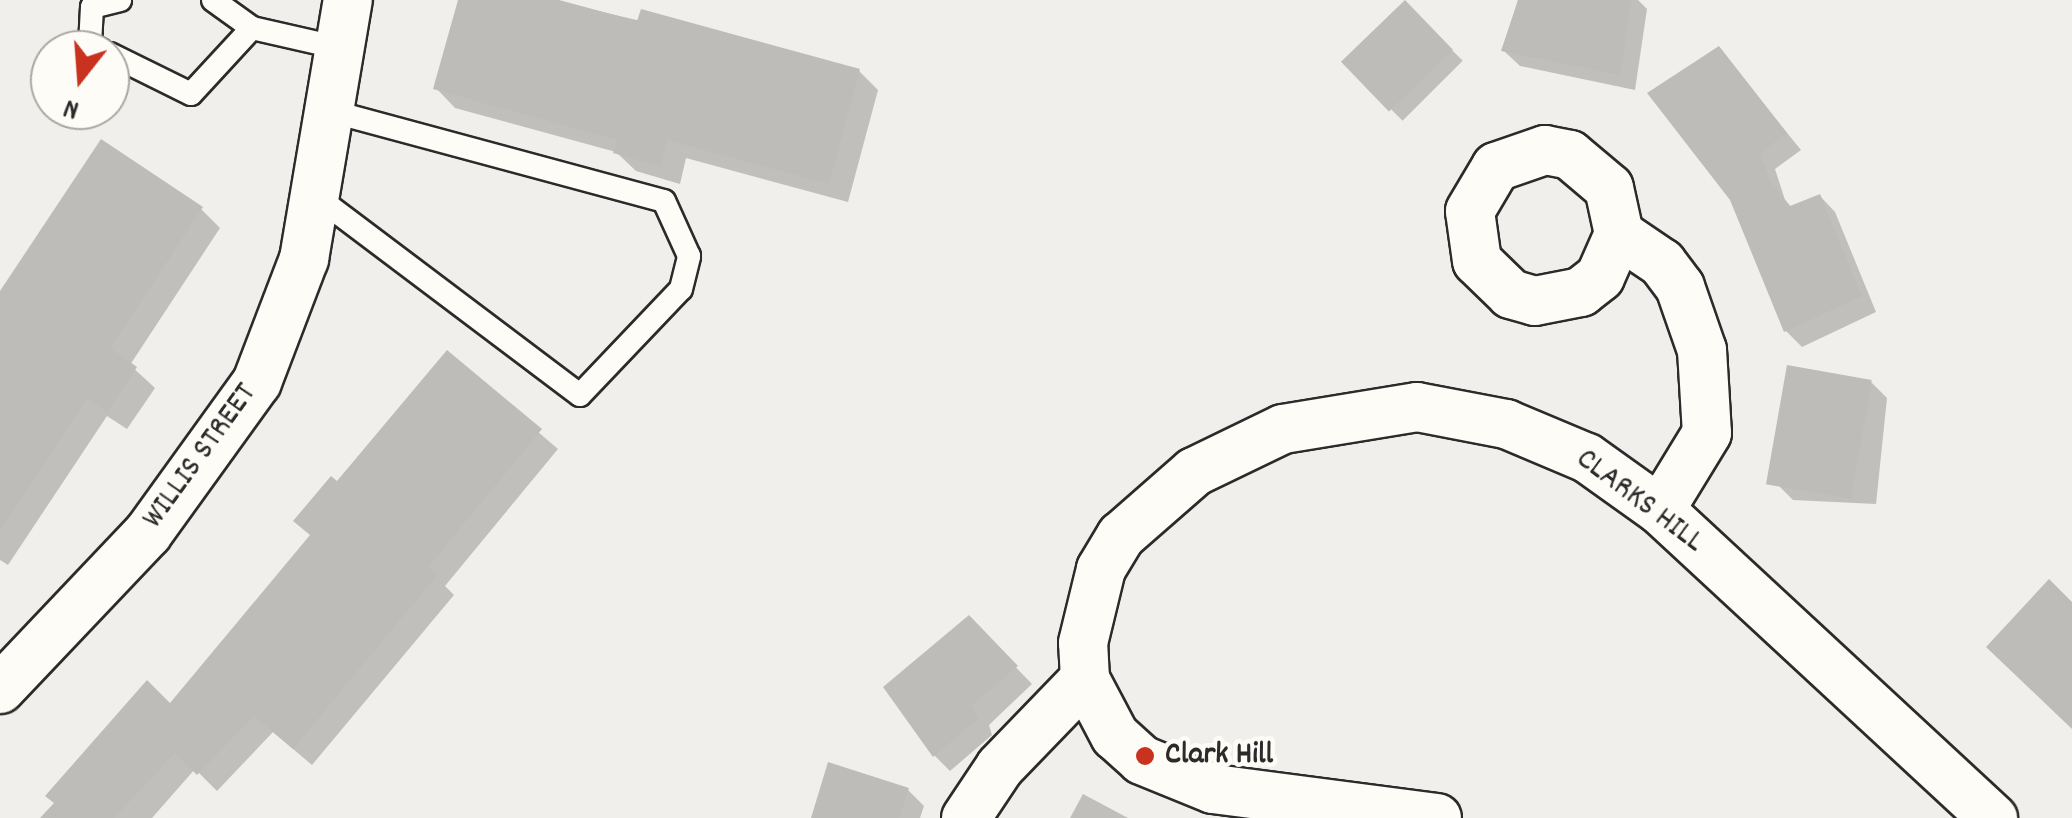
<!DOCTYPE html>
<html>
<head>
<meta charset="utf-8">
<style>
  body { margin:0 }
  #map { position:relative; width:2072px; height:818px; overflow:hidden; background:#f0efeb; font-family:Dekko,sans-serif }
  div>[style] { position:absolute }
  .shadow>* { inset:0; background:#0003; transform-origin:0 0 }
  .building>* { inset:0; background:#bdbcb8; transform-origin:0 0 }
  .roads { filter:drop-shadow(2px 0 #2b2b2b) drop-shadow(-2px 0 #2b2b2b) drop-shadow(0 2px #2b2b2b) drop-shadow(0 -2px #2b2b2b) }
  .service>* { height:22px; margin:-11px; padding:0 11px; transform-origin:11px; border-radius:11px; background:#fdfcf7 }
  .minor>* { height:48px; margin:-24px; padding:0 24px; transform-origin:24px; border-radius:24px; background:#fdfcf7 }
  .dots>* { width:28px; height:28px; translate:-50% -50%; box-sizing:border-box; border:5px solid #fdfcf7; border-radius:50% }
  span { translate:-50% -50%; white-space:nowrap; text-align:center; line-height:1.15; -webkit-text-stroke:9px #fdfcf7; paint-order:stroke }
  .street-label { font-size:32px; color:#2b2b2b }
  .poi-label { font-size:32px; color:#2b2b2b; font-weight:700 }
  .left { translate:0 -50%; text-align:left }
  .north { position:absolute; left:30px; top:30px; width:100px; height:100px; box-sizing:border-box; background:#fdfcf7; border:2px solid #a9a8a5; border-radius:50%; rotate:197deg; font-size:28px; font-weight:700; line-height:40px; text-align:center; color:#2b2b2b }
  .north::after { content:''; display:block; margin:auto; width:35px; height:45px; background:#c8321e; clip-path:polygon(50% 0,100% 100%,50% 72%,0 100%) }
</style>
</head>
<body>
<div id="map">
  <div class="shadow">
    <div style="clip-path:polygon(461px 0,550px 0,859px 71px,878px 90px,848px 202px,686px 158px,680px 184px,636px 171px,616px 152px,455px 108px,436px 88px)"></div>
    <div style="clip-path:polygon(1518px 0,1638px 0,1647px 9px,1635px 90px,1520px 66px,1504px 51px)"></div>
    <div style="left:1404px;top:2px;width:83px;height:85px;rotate:45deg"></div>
    <div style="clip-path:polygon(1719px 49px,1801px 150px,1775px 169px,1785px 200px,1792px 208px,1820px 196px,1835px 212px,1876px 312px,1802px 347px,1786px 331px,1732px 199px)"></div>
    <div style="clip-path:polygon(201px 209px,220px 228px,130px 365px,155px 388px,127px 429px,107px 416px,8px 565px,0 560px,0 295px)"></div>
    <div style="clip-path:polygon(447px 354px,558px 449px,445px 586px,454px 595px,312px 765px,273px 732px,217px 791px,195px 769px,152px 818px,60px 818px,170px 707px,312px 537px,337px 485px)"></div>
    <div style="clip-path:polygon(1871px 382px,1887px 398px,1876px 504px,1793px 500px,1777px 484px)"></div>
    <div style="clip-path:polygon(969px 619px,1032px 684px,989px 725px,992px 735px,950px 771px,934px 755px)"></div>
    <div style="clip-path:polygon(908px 790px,924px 806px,920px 818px,814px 818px)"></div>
    <div style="clip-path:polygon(1083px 794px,1128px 818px,1070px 818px)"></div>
  </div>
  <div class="building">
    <div style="clip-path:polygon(458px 0,559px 0,637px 21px,641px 9px,860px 69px,829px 184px,667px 140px,661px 166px,613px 153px,617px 140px,433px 89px)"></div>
    <div style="left:1405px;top:0;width:69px;height:89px;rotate:46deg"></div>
    <div style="clip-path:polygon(1518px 0,1631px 0,1620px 75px,1501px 51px)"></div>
    <div style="clip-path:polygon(1719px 46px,1787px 133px,1760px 153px,1770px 181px,1790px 206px,1820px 194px,1862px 296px,1784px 332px,1730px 200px,1647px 93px)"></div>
    <div style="clip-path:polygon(101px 139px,203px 207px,110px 348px,137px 367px,107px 412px,87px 398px,0 530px,0 291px)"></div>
    <div style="clip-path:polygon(447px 350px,542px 429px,428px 567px,437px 575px,293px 749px,254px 716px,197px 775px,175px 753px,114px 818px,40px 818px,54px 803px,45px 796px,147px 680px,170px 703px,310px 535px,293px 521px,331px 476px,337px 481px)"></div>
    <div style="left:1787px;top:365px;width:86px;height:121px;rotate:10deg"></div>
    <div style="clip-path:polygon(2049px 579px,2072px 602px,2072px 729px,1986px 647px)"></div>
    <div style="clip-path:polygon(969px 615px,1018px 666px,972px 705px,978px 719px,933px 757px,883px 687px)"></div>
    <div style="clip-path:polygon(828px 762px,909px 788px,899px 818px,811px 818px)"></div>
  </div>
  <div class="roads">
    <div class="service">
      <div style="left:213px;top:0;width:48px;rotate:35.7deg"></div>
      <div style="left:252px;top:28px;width:90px;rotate:12.8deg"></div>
      <div style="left:101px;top:50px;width:12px;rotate:-156deg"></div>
      <div style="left:90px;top:45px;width:38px;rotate:-87deg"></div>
      <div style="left:92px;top:7px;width:29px;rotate:-14deg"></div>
      <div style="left:110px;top:54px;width:90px;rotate:26.3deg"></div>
      <div style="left:191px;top:94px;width:90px;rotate:-47.3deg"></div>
      <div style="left:317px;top:197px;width:329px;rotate:37deg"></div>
      <div style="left:580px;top:395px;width:146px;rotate:-46.4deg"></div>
      <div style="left:681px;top:289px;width:34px;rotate:-76deg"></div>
      <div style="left:689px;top:256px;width:60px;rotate:-114.4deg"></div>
      <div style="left:664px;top:201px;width:346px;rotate:-164.9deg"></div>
    </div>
    <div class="minor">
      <div style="left:1619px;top:234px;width:47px;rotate:113.8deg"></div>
      <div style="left:1600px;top:277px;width:24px;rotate:142deg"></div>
      <div style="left:1581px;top:292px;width:47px;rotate:168.9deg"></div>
      <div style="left:1535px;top:301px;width:25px;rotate:-164deg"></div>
      <div style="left:1511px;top:294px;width:47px;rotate:-135.9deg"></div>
      <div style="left:1477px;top:261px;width:50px;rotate:-98deg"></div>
      <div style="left:1470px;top:211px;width:51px;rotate:-59.4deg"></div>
      <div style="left:1496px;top:167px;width:52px;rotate:-19.1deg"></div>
      <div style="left:1545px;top:150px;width:25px;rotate:11deg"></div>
      <div style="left:1570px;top:155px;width:51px;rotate:40.2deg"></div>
      <div style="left:1609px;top:188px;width:47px;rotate:77.7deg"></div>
      <div style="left:1619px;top:234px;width:52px;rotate:34deg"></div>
      <div style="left:1662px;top:263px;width:30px;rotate:53deg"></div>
      <div style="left:1680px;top:287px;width:67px;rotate:70.8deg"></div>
      <div style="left:1702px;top:350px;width:83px;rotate:86.6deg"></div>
      <div style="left:1707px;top:433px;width:90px;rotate:121.4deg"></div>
      <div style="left:0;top:689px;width:215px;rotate:-46.5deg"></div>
      <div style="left:148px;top:533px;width:186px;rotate:-54.2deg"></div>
      <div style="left:257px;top:382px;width:132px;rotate:-69.1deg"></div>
      <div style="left:304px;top:259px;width:263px;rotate:-80.4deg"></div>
      <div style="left:966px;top:818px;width:61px;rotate:-56.3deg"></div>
      <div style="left:1000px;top:767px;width:122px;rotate:-46deg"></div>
      <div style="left:1437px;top:818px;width:226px;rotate:-172.6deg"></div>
      <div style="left:1213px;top:789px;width:77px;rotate:-157.8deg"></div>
      <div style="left:1142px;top:760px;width:36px;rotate:-138deg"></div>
      <div style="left:1115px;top:736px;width:64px;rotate:-117.8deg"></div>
      <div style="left:1085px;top:679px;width:36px;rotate:-93deg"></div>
      <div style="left:1083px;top:643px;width:76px;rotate:-76.3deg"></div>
      <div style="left:1101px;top:569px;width:39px;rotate:-59deg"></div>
      <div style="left:1121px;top:536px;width:97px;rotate:-41.2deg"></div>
      <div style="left:1194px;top:472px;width:99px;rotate:-25.8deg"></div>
      <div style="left:1283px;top:429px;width:136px;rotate:-9.3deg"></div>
      <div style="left:1417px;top:407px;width:91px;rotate:10.8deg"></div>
      <div style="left:1506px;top:424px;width:88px;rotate:22.8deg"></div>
      <div style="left:1587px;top:458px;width:90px;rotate:35.5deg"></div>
      <div style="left:1660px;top:510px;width:454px;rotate:42.8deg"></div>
    </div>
  </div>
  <div class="dots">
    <div style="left:1145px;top:756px;background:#c8321e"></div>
  </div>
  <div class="street-label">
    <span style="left:201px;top:457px;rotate:-54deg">WILLIS STREET</span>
    <span style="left:1639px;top:502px;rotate:37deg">CLARKS HILL</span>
  </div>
  <div class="poi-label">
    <span class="left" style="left:1165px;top:756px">Clark Hill</span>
  </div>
  <div class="north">N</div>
</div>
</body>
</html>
